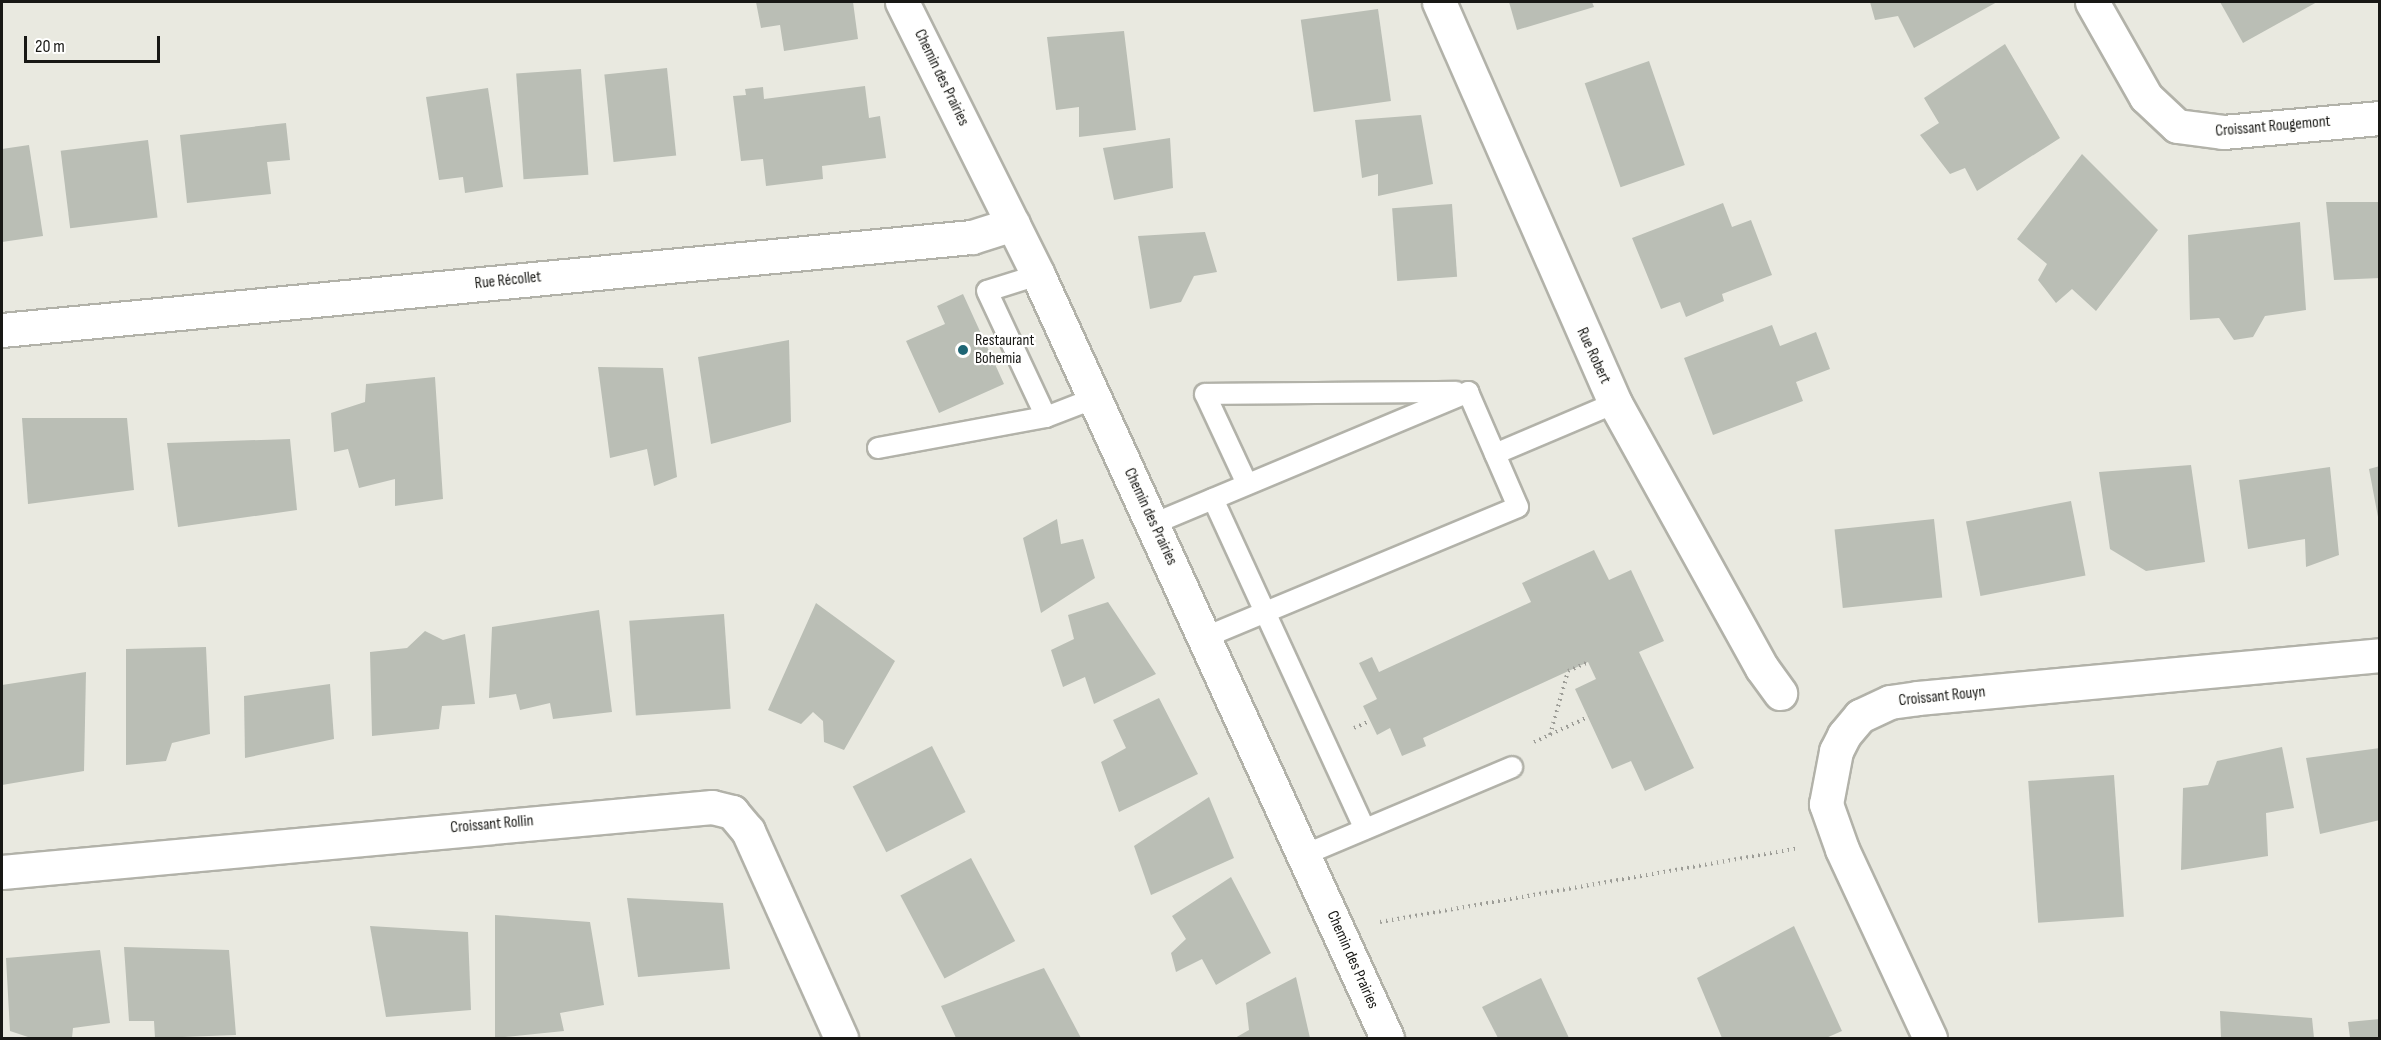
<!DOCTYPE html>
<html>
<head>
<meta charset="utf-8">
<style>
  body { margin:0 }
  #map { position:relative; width:2381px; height:1040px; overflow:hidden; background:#e9e9e0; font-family:"Sofia Sans Condensed",sans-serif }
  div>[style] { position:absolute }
  .building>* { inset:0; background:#babeb5; transform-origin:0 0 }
  .path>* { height:4px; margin-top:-2px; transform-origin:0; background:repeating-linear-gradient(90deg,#9d9d97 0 1.5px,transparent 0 6px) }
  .roads { filter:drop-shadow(2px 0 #b2b2a9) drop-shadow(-2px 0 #b2b2a9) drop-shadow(0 2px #b2b2a9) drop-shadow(0 -2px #b2b2a9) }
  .service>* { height:20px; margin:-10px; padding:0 10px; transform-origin:10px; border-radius:10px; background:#fff }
  .minor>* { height:33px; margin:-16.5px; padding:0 16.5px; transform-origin:16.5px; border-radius:16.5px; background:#fff }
  .dots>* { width:16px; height:16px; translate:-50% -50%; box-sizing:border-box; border:3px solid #fffffe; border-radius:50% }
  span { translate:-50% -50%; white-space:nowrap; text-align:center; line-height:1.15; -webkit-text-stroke:4.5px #fffffe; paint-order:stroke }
  .street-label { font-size:16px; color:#181815 }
  .poi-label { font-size:16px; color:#181815 }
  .left { translate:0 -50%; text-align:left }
  .frame { position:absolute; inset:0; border:3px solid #181815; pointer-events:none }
  .scale { position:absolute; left:24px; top:36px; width:136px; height:27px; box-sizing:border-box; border:3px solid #181815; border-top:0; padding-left:8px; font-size:18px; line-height:21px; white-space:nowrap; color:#181815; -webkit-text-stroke:4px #fffffe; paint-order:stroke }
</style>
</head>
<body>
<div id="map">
  <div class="building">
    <div style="clip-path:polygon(756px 2px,853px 2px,858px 39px,784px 51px,780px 25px,761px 28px)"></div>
    <div style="clip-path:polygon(1509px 2px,1592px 2px,1594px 7px,1517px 30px)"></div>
    <div style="clip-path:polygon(1870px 2px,1997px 2px,1914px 48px,1898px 16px,1875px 20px)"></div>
    <div style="clip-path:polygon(2220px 2px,2317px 2px,2243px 43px)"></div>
    <div style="left:1378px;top:9px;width:93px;height:78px;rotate:82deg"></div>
    <div style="clip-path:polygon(1124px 31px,1136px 130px,1079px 137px,1079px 107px,1056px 110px,1047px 37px)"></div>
    <div style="clip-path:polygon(2005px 44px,2060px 138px,1977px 191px,1965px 168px,1950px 174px,1920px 135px,1939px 123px,1924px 98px)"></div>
    <div style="left:1649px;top:61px;width:110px;height:68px;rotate:71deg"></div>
    <div style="left:667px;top:68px;width:88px;height:63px;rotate:84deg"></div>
    <div style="left:581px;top:69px;width:106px;height:65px;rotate:86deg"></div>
    <div style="clip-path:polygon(865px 86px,869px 118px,880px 116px,886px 158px,822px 166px,823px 179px,766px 186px,763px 159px,741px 161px,733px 96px,746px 95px,745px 89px,763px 87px,764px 99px)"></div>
    <div style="clip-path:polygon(488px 88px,503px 187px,465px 193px,463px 177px,439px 180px,426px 97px)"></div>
    <div style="clip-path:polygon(1421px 115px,1433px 184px,1378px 196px,1378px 174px,1362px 178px,1355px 120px)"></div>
    <div style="clip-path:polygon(286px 123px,290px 160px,267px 162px,271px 194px,187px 203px,180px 135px)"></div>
    <div style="clip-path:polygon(1170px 138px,1173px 188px,1114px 200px,1103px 148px)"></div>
    <div style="left:148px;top:140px;width:78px;height:88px;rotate:83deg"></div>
    <div style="clip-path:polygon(29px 145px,43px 236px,2px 242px,2px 149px)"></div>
    <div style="clip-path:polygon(2082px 154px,2158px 230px,2096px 311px,2072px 289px,2056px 303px,2038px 280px,2047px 264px,2017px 239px)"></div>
    <div style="clip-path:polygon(2326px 202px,2380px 202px,2380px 278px,2334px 280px)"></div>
    <div style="clip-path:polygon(1723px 203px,1732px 227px,1751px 220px,1772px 275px,1722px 294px,1724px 301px,1686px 317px,1680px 302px,1661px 309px,1632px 238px)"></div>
    <div style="left:1452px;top:204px;width:73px;height:60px;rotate:86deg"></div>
    <div style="clip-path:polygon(2300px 222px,2306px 310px,2265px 316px,2253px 337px,2234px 340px,2219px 318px,2190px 320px,2188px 235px)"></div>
    <div style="clip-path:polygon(1205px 232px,1217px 272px,1194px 276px,1181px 302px,1150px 309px,1138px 236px)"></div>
    <div style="clip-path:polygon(963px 294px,1004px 384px,939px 413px,906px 341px,945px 324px,937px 306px)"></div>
    <div style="clip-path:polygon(1772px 325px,1780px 346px,1816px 332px,1830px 369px,1796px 382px,1803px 401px,1713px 435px,1684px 358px)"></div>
    <div style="clip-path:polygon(789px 340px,791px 422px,711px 444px,698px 357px)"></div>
    <div style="clip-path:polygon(598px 367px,663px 368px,677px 477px,654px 486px,647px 449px,610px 458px)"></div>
    <div style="clip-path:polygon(435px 377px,443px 499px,395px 506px,395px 479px,359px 488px,348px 449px,334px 452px,331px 413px,365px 402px,366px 384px)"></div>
    <div style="clip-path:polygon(22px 418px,127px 418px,134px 490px,28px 504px)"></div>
    <div style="clip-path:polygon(290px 439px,297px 510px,178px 527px,167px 443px)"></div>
    <div style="clip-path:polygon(2191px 465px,2205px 562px,2146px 571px,2110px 549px,2099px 472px)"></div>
    <div style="clip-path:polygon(2380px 466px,2380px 517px,2378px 517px,2369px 469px)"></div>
    <div style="clip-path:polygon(2330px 467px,2339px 555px,2306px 567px,2305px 539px,2248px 549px,2239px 480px)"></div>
    <div style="left:2071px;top:501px;width:76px;height:107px;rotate:79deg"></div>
    <div style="clip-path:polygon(1057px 519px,1061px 544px,1083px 539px,1095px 578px,1041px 613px,1023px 538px)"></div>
    <div style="left:1934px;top:519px;width:79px;height:100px;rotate:84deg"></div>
    <div style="clip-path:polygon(1594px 550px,1609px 580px,1631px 570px,1664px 641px,1639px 652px,1694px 768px,1645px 791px,1631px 761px,1612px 769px,1575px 689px,1596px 679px,1588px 662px,1423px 738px,1426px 746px,1402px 756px,1390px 728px,1377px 735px,1363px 706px,1377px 699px,1359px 663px,1372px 657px,1379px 672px,1531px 602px,1522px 583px)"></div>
    <div style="clip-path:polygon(1108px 602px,1156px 674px,1094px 704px,1085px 677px,1063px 687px,1051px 650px,1074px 639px,1068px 615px)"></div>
    <div style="clip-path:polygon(816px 603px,895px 661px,844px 750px,824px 742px,823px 721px,813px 712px,801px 724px,768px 710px)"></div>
    <div style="clip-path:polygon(599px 610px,612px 712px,553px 719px,550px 703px,520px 710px,516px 694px,489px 698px,492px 627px)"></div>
    <div style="left:724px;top:614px;width:95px;height:95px;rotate:86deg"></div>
    <div style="clip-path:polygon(425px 631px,443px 640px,465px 634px,475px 704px,442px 706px,439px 729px,372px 736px,370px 652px,407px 648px)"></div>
    <div style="clip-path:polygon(206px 647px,210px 734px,172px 743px,166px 761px,126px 765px,126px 649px)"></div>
    <div style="clip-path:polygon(86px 672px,84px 771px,2px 785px,2px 685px)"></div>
    <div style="clip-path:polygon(330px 684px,334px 739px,245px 758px,244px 696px)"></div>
    <div style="clip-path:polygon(1159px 698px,1198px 774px,1119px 812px,1101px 762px,1126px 748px,1113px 720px)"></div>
    <div style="left:932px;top:746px;width:74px;height:89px;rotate:63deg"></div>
    <div style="clip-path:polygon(2282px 747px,2294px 808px,2266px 813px,2268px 856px,2181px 870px,2183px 788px,2208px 785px,2217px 761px)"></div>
    <div style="clip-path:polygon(2380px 748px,2380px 820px,2320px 834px,2306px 758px)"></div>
    <div style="left:2114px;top:775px;width:142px;height:86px;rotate:86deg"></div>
    <div style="clip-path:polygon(1209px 797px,1234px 858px,1151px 895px,1134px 846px)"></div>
    <div style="left:971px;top:858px;width:94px;height:80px;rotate:62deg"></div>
    <div style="clip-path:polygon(1231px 877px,1271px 953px,1216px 985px,1202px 959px,1176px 972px,1171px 953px,1186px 939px,1172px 916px)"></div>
    <div style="clip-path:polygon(627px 898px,723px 903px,730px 969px,638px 977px)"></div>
    <div style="clip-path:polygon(495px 915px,590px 922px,604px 1005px,560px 1013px,564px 1031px,495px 1038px)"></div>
    <div style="clip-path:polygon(370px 926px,468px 932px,471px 1010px,386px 1017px)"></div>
    <div style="clip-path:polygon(1794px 926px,1842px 1031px,1826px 1038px,1722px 1038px,1697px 978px)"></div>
    <div style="clip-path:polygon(124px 947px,229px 950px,236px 1035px,155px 1038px,154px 1021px,129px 1021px)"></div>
    <div style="clip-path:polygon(100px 950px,110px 1023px,73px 1028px,72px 1038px,31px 1038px,10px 1031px,6px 958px)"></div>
    <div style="clip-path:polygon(1044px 968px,1081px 1038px,956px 1038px,941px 1006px)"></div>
    <div style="clip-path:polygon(1296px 977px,1310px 1038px,1235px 1038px,1249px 1030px,1246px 1003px)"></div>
    <div style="clip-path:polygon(1541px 978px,1569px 1038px,1498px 1038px,1482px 1007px)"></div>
    <div style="clip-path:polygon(2220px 1011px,2312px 1018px,2314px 1038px,2221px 1038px)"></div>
    <div style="clip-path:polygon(2380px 1019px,2380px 1038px,2350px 1038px,2348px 1022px)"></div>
  </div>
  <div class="path">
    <div style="left:1354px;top:728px;width:17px;rotate:-24deg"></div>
    <div style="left:1550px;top:735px;width:66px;rotate:-74.3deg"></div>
    <div style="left:1568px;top:671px;width:22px;rotate:-24deg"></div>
    <div style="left:1534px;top:742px;width:60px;rotate:-24.8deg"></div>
    <div style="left:1380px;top:922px;width:424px;rotate:-10deg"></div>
  </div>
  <div class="roads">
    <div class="service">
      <div style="left:1038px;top:275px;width:53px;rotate:162.6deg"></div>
      <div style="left:987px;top:291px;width:139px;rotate:64.9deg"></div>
      <div style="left:878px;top:448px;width:171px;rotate:-10.5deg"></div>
      <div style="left:1046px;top:417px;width:53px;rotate:-21.2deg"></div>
      <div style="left:1495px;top:454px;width:130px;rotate:-23deg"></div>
      <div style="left:1247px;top:484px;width:99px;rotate:-115deg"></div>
      <div style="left:1205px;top:394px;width:251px;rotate:-0.5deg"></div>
      <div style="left:1213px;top:499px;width:363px;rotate:65.3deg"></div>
      <div style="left:1153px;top:524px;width:342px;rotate:-22.7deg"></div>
      <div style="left:1468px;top:392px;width:125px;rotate:66.5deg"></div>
      <div style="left:1518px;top:507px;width:339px;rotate:157.4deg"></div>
      <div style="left:1304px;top:855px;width:226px;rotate:-22.9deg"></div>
    </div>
    <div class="minor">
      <div style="left:902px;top:2px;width:305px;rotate:63.5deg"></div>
      <div style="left:1038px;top:275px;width:839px;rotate:65.42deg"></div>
      <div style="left:1439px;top:2px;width:438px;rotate:66.3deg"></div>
      <div style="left:1615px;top:403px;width:303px;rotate:61deg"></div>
      <div style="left:1762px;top:668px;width:31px;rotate:54deg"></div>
      <div style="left:2092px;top:2px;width:109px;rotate:60.4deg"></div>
      <div style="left:2146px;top:97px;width:42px;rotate:43.1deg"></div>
      <div style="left:2177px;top:126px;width:46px;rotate:7.4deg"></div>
      <div style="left:2223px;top:132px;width:158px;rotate:-5.1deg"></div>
      <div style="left:2px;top:330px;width:974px;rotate:-5.48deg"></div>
      <div style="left:972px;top:237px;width:43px;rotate:-17.6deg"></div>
      <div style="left:2px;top:872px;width:713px;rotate:-5.23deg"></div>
      <div style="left:712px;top:807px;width:21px;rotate:14deg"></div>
      <div style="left:732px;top:812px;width:25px;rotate:50deg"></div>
      <div style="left:748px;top:831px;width:227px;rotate:65.8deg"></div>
      <div style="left:1930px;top:1038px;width:208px;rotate:-115deg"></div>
      <div style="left:1842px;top:849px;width:48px;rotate:-109.6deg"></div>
      <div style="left:1826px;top:804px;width:54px;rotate:-79.3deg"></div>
      <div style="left:1836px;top:751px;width:18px;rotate:-63deg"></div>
      <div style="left:1844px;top:735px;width:25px;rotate:-50deg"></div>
      <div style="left:1860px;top:716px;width:33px;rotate:-25deg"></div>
      <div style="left:1890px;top:702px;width:28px;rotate:-8deg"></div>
      <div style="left:1918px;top:698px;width:464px;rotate:-5.3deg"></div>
    </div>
  </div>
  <div class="dots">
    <div style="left:963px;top:350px;background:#1d6574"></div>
  </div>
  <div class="street-label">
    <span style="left:941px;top:78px;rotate:64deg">Chemin des Prairies</span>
    <span style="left:2273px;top:127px;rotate:-5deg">Croissant Rougemont</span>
    <span style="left:508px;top:281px;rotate:-6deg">Rue Récollet</span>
    <span style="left:1593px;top:356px;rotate:65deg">Rue Robert</span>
    <span style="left:1150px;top:517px;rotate:65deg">Chemin des Prairies</span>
    <span style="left:1942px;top:697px;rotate:-6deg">Croissant Rouyn</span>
    <span style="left:492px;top:825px;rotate:-5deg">Croissant Rollin</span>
    <span style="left:1352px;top:960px;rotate:66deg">Chemin des Prairies</span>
  </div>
  <div class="poi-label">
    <span class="left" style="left:975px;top:350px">Restaurant<br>Bohemia</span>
  </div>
  <div class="frame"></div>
  <div class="scale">20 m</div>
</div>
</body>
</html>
